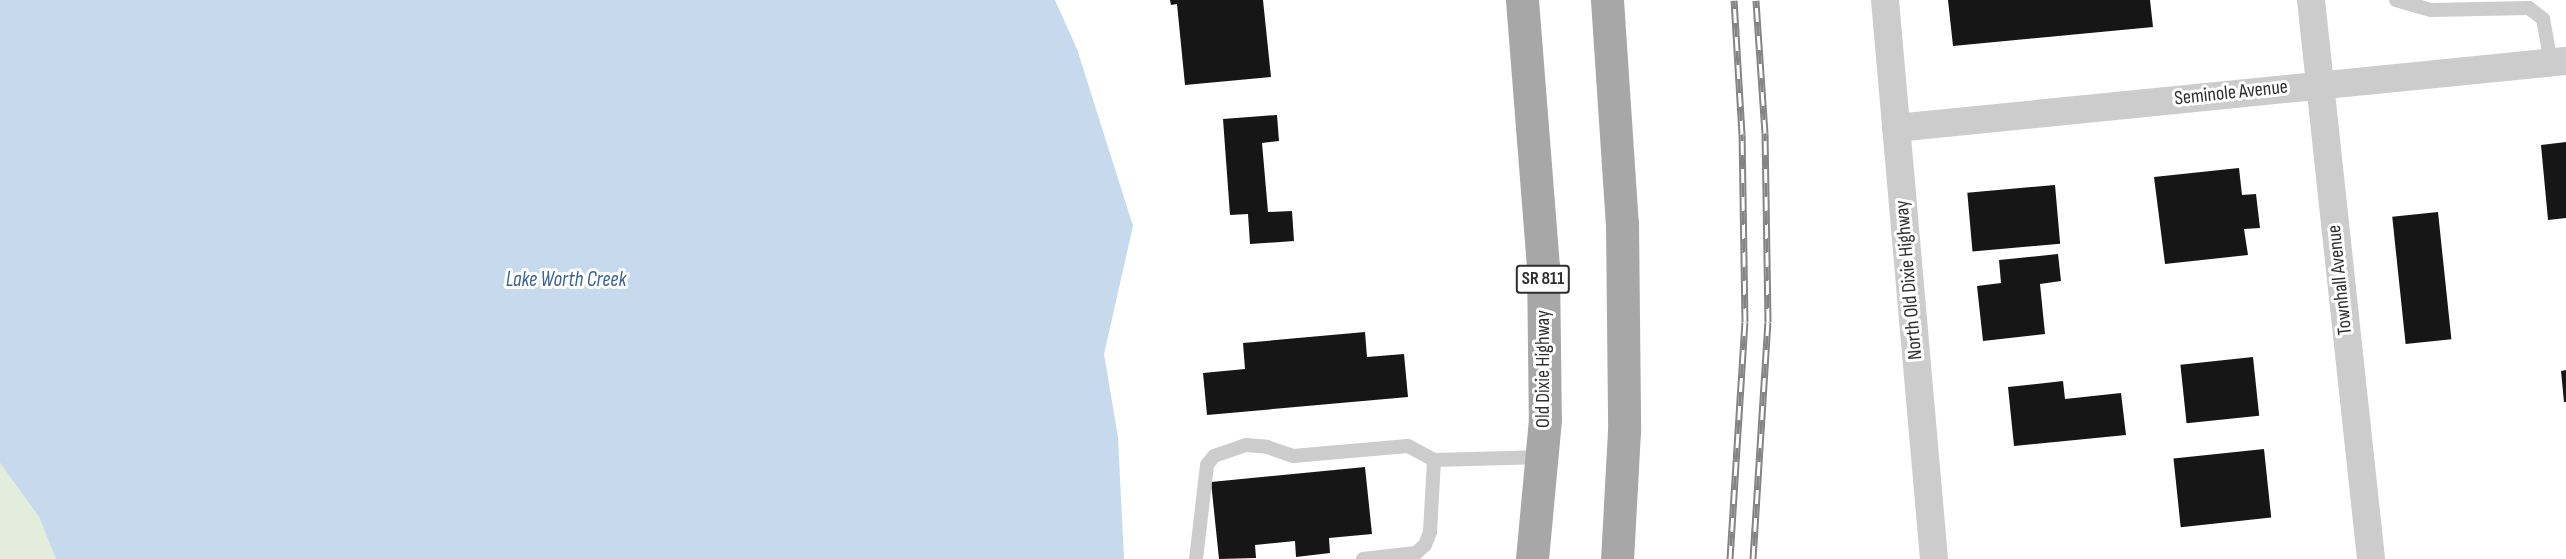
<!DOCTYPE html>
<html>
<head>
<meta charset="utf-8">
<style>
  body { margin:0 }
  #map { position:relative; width:2566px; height:559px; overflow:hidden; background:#fff; font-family:"Sofia Sans Condensed",sans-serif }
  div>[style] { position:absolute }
  .green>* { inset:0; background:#e3eddc }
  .water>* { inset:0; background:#c7d9ed }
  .building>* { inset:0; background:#161616; transform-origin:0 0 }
  .lane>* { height:14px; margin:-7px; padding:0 7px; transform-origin:7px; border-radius:7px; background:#ccc }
  .street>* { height:28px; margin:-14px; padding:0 14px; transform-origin:14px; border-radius:14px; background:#ccc }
  .primary>* { height:33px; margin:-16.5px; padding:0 16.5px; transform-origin:16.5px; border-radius:16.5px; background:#a7a7a7 }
  .rail>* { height:7px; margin-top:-3.5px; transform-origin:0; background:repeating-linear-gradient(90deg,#fff 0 14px,#848484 0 28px); box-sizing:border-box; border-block:2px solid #848484 }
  span { translate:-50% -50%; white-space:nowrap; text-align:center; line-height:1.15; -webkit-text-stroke:6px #fff; paint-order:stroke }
  .shield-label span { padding:2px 4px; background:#fff; border:2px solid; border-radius:4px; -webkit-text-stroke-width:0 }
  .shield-label { font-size:18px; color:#2f2f2f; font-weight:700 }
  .street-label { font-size:20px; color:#2f2f2f }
  .water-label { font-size:21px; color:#396495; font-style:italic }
</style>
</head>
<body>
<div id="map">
  <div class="green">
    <div style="clip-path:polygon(0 463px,39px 517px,56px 559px,0 559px)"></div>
  </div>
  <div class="water">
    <div style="clip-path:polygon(0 0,1055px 0,1077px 49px,1133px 226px,1104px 354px,1118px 437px,1124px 559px,56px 559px,39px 517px,0 463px)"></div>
  </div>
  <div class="building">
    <div style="clip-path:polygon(1170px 0,1263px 0,1271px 77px,1185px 85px,1177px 4px,1171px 5px)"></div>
    <div style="clip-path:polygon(1948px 0,2150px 0,2153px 27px,1953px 46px)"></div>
    <div style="clip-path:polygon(1277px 115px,1279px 141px,1262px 143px,1268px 212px,1292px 211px,1294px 241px,1250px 244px,1248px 214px,1230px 215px,1223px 119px)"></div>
    <div style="clip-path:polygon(2566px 142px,2566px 218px,2548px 220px,2541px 145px)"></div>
    <div style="clip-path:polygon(2239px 168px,2242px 195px,2256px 194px,2260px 228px,2244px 229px,2248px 255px,2165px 264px,2154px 177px)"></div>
    <div style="left:2055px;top:185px;width:59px;height:88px;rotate:85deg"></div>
    <div style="left:2438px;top:212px;width:128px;height:46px;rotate:84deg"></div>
    <div style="clip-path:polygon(2058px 254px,2061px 281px,2040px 284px,2045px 334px,1983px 341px,1977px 286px,2001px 283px,1999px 260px)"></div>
    <div style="clip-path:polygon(1365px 332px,1367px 357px,1404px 354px,1408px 397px,1207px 415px,1203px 373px,1245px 369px,1243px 343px)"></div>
    <div style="left:2253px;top:357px;width:59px;height:73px;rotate:84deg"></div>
    <div style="clip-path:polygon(2566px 370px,2566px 402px,2564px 402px,2561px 371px)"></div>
    <div style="clip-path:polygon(2063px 381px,2065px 399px,2121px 393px,2126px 435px,2014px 446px,2008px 387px)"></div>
    <div style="left:2264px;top:449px;width:69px;height:91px;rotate:84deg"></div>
    <div style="clip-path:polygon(1365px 467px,1372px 534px,1329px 538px,1330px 553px,1296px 557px,1295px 541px,1255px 545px,1256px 558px,1219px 559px,1211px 482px)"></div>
  </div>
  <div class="lane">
    <div style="left:2396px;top:0;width:36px;rotate:16deg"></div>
    <div style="left:2431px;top:10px;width:98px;rotate:-1.2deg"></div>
    <div style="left:2529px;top:8px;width:18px;rotate:38deg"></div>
    <div style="left:2543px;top:19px;width:44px;rotate:79.5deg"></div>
    <div style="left:1196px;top:559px;width:95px;rotate:-83.3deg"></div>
    <div style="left:1207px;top:465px;width:11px;rotate:-52deg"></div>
    <div style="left:1214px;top:456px;width:34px;rotate:-19deg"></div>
    <div style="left:1246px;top:445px;width:21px;rotate:5deg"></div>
    <div style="left:1267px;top:447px;width:28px;rotate:19deg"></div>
    <div style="left:1293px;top:456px;width:115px;rotate:-5deg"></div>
    <div style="left:1408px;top:446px;width:30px;rotate:28deg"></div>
    <div style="left:1434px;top:460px;width:107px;rotate:-1.6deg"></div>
    <div style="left:1363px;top:559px;width:53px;rotate:-6.5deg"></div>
    <div style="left:1416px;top:553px;width:12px;rotate:-42deg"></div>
    <div style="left:1425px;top:545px;width:14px;rotate:-69deg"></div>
    <div style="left:1430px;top:532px;width:72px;rotate:-86.8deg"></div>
  </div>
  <div class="street">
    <div style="left:1885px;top:0;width:561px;rotate:84.99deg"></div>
    <div style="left:2311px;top:0;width:562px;rotate:83.87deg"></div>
    <div style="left:1896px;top:128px;width:673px;rotate:-5.71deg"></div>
  </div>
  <div class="primary">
    <div style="left:1522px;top:0;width:267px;rotate:85.5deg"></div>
    <div style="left:1543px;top:266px;width:153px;rotate:89.3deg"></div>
    <div style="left:1545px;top:419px;width:141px;rotate:95.3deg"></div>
    <div style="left:1607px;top:0;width:224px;rotate:86.2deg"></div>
    <div style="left:1622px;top:223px;width:208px;rotate:89.4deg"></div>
    <div style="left:1624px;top:431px;width:128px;rotate:93.1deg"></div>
  </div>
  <div class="rail">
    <div style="left:1730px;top:559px;width:237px;rotate:-86.4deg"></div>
    <div style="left:1745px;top:322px;width:188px;rotate:-90.9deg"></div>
    <div style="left:1742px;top:134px;width:134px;rotate:-93.4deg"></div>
    <div style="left:1753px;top:559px;width:237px;rotate:-86.4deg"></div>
    <div style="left:1768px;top:322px;width:189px;rotate:-90.9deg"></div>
    <div style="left:1765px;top:133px;width:133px;rotate:-93.9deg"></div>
  </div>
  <div class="shield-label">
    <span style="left:1543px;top:279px">SR 811</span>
  </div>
  <div class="street-label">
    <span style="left:2231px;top:93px;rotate:-6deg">Seminole Avenue</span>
    <span style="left:1909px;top:280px;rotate:-95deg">North Old Dixie Highway</span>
    <span style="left:2340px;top:280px;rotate:-96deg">Townhall Avenue</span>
    <span style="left:1543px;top:369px;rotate:-90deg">Old Dixie Highway</span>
  </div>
  <div class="water-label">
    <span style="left:566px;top:280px">Lake Worth Creek</span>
  </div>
</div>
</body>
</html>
